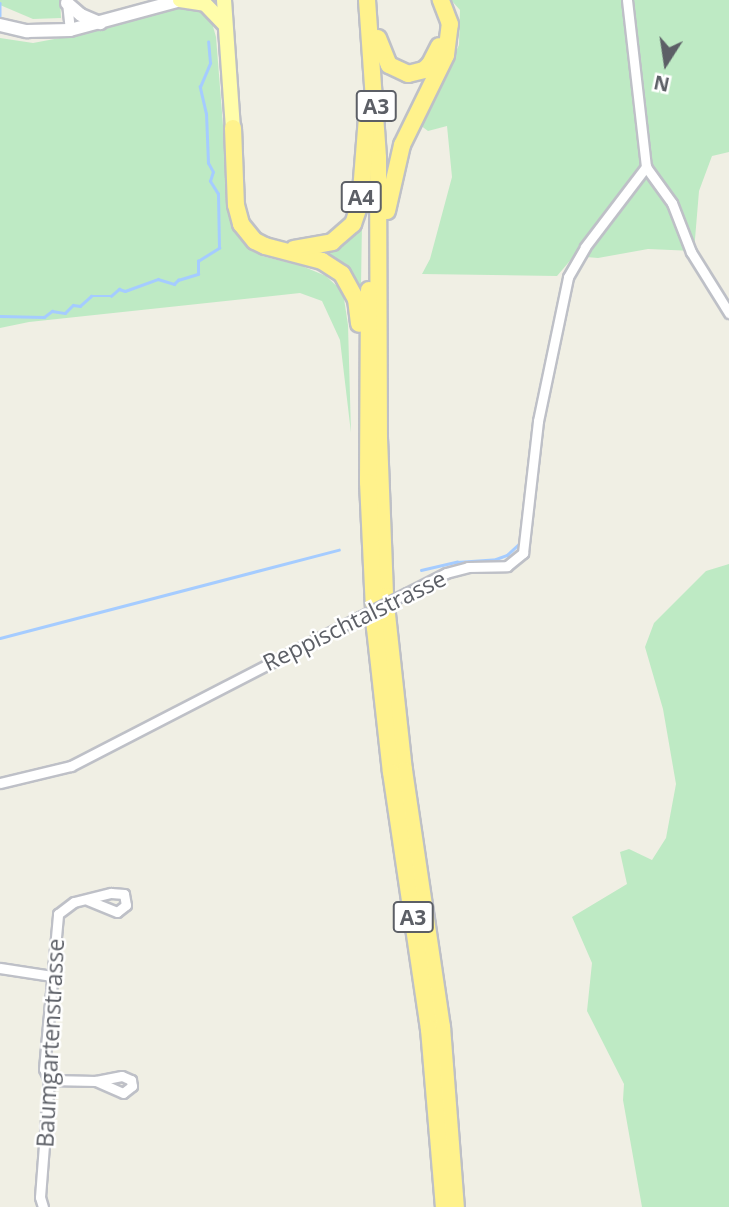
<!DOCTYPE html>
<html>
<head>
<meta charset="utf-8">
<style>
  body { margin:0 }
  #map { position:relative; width:729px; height:1207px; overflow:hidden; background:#f0efe4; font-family:"Open Sans",sans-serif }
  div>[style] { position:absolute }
  .green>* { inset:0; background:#beeac4 }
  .stream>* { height:2.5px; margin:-1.25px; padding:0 1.25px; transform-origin:1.25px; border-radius:1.25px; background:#a5ccff }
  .roads { filter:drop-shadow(2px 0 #bec0c7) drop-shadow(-2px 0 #bec0c7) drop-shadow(0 2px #bec0c7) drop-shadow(0 -2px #bec0c7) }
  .street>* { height:9px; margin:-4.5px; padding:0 4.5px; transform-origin:4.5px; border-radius:4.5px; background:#fff }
  .secondary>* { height:12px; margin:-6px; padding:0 6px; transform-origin:6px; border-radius:6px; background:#fff }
  .primary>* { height:14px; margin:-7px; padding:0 7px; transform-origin:7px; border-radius:7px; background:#fffdaa }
  .highway>* { height:16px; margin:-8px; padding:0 8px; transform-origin:8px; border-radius:8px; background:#fff28c }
  .bridges { filter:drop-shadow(2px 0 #bec0c7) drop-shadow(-2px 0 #bec0c7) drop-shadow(0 2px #bec0c7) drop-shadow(0 -2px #bec0c7) }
  .street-bridge>* { height:9px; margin:-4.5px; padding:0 4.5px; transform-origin:4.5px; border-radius:4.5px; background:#fff }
  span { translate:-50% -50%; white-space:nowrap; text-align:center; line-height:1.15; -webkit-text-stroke:5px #fff; paint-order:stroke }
  .shield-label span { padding:2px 5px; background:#fff; border:2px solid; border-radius:5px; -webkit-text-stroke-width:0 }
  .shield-label { font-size:21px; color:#5c5f66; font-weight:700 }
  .street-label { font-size:23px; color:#5c5f66 }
  .north { position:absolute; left:631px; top:28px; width:70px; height:70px; -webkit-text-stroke:5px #fff; paint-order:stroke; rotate:192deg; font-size:19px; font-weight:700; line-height:28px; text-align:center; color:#5c5f66 }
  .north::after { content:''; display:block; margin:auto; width:24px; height:32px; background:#5c5f66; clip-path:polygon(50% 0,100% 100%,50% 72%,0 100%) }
</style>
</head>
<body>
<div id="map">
  <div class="green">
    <div style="clip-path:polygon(0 0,60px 0,61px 18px,33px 19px,0 5px)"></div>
    <div style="clip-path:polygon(451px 0,729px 0,729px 152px,712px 156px,699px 191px,694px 251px,648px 249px,598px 258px,574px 256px,557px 276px,422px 274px,430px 259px,452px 177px,447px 126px,428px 131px,420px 125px,459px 45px,460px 10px)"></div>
    <div style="clip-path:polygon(187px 4px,202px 7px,212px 23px,216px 37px,231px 226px,245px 245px,262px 256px,302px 266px,326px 276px,343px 292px,348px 325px,351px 433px,340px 340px,322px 301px,300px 293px,29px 322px,0 328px,0 38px,33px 43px,81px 34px)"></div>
    <div style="clip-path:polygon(362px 222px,361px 287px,348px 273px,312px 251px)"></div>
    <div style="clip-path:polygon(729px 564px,729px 1207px,642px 1207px,623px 1100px,624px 1084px,587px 1011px,592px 963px,572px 917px,627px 884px,620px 852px,629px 849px,652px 860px,666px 838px,676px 784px,663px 709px,645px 647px,654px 623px,706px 571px)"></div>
  </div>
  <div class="stream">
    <div style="left:0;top:3px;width:15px;rotate:90deg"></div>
    <div style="left:0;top:316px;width:44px;rotate:1.3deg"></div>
    <div style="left:44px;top:317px;width:10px;rotate:-37deg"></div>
    <div style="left:52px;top:311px;width:13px;rotate:9deg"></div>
    <div style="left:65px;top:313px;width:11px;rotate:-45deg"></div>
    <div style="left:73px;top:305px;width:7px;rotate:8deg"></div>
    <div style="left:80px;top:306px;width:15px;rotate:-42deg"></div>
    <div style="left:91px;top:296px;width:20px"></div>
    <div style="left:111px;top:296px;width:11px;rotate:-41deg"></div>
    <div style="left:119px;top:289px;width:6px;rotate:18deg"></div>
    <div style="left:125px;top:291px;width:35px;rotate:-20deg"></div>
    <div style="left:158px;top:279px;width:17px;rotate:17deg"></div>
    <div style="left:174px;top:284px;width:6px;rotate:-45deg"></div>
    <div style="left:178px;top:280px;width:21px;rotate:-17deg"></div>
    <div style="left:198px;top:274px;width:13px;rotate:-90deg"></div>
    <div style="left:198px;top:261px;width:25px;rotate:-32deg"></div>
    <div style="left:219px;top:248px;width:54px;rotate:-91.1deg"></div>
    <div style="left:218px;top:194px;width:15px;rotate:-122deg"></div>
    <div style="left:210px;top:181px;width:9px;rotate:-72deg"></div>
    <div style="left:213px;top:172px;width:10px;rotate:-119deg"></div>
    <div style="left:208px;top:163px;width:49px;rotate:-92.3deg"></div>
    <div style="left:206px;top:114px;width:28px;rotate:-103deg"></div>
    <div style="left:200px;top:87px;width:26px;rotate:-67deg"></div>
    <div style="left:210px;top:63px;width:21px;rotate:-95deg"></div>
    <div style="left:421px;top:570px;width:37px;rotate:-13deg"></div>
    <div style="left:457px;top:562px;width:39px;rotate:-4deg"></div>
    <div style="left:496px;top:559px;width:12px;rotate:-20deg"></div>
    <div style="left:507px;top:555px;width:21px;rotate:-43deg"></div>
    <div style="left:0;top:638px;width:350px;rotate:-14.6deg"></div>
  </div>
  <div class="roads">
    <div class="street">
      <div style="left:627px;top:0;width:168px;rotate:83.5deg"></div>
      <div style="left:646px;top:167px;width:44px;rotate:54.2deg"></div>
      <div style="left:672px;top:203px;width:53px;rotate:68.8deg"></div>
      <div style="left:691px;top:252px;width:72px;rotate:58.1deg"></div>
      <div style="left:67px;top:2px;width:28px;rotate:84deg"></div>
      <div style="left:407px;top:593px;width:44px;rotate:-27.1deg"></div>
      <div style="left:446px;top:573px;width:23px;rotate:-15deg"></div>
      <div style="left:468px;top:567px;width:39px;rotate:-1deg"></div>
      <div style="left:507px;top:566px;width:21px;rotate:-39deg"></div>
      <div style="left:523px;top:553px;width:133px;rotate:-83.5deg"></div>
      <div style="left:538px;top:421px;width:147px;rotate:-78.2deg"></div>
      <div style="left:568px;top:277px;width:34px;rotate:-60deg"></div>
      <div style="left:585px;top:247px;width:101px;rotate:-52.7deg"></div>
      <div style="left:0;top:783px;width:73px;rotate:-13.5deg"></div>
      <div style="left:71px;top:766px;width:325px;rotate:-27.3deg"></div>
      <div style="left:0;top:968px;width:53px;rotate:8.7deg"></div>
      <div style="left:49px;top:1080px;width:47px;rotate:1.2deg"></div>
      <div style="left:96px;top:1081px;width:26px;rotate:-11deg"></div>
      <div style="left:122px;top:1076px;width:10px;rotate:24deg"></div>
      <div style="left:131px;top:1080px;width:6px;rotate:81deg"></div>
      <div style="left:132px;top:1086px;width:11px;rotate:142deg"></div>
      <div style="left:123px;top:1093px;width:30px;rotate:-156deg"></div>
      <div style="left:43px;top:1207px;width:10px;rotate:-107deg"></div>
      <div style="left:40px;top:1197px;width:117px;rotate:-85.6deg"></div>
      <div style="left:49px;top:1080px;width:12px;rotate:-114deg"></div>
      <div style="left:44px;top:1069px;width:156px;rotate:-84.8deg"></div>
      <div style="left:58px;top:914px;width:20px;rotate:-37deg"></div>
      <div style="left:74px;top:902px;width:38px;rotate:-14deg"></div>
      <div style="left:111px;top:893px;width:13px;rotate:4deg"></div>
      <div style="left:124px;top:894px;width:11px;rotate:80deg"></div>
      <div style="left:126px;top:905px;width:11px;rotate:142deg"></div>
      <div style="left:117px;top:912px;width:31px;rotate:-158deg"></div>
    </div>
    <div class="secondary">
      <div style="left:67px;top:3px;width:18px;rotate:41deg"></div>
      <div style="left:81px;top:15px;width:21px;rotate:23deg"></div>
      <div style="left:0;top:25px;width:28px;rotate:13deg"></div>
      <div style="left:27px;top:31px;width:43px;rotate:-1.3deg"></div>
      <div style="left:70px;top:30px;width:115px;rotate:-15.1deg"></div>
    </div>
    <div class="primary">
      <div style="left:180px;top:0;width:25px;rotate:9deg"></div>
      <div style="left:205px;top:4px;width:29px;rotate:46deg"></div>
      <div style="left:224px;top:0;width:128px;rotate:86deg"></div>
    </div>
    <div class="highway">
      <div style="left:367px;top:0;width:158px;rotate:86deg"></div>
      <div style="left:378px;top:158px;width:280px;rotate:89.8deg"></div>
      <div style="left:379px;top:438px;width:158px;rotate:87.8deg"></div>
      <div style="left:385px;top:596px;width:175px;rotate:83.8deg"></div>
      <div style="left:404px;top:770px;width:260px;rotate:81.6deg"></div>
      <div style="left:442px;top:1027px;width:181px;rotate:85.6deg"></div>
      <div style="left:378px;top:38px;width:29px;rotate:68deg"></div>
      <div style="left:389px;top:65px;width:21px;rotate:25deg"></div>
      <div style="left:408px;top:74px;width:16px;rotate:-14deg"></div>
      <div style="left:424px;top:70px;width:8px;rotate:-45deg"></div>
      <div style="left:430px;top:64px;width:20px;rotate:-63deg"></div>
      <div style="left:233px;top:128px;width:77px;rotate:87.8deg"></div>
      <div style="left:236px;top:205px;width:20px;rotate:75deg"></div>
      <div style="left:241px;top:224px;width:22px;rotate:51deg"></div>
      <div style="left:255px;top:241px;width:11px;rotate:27deg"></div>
      <div style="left:265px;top:246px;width:59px;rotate:14.7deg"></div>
      <div style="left:322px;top:261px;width:24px;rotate:33deg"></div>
      <div style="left:342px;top:274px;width:29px;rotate:61deg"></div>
      <div style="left:356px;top:299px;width:25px;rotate:83deg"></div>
      <div style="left:387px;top:211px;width:68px;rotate:-77.2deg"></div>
      <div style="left:402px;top:145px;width:100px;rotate:-63.9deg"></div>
      <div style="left:446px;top:55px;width:31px;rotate:-83deg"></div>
      <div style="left:450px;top:24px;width:26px;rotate:-111deg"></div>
      <div style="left:294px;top:249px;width:39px;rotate:-10deg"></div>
      <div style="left:332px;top:242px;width:28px;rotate:-41deg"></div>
      <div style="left:353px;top:224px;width:21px;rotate:-71deg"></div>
      <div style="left:360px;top:204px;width:87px;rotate:-85.4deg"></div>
      <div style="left:369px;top:290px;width:192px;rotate:90.3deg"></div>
      <div style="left:368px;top:482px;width:146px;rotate:87.3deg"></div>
      <div style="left:375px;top:628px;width:145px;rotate:83.7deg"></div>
      <div style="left:391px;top:772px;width:260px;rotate:81.6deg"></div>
      <div style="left:429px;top:1029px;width:179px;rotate:85.2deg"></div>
    </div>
  </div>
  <div class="bridges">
    <div class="street-bridge">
      <div style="left:360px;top:617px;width:53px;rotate:-27.1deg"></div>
    </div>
  </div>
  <div class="shield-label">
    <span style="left:376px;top:106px">A3</span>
    <span style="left:361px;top:197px">A4</span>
    <span style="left:413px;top:917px">A3</span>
  </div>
  <div class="street-label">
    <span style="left:354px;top:620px;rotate:-26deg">Reppischtalstrasse</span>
    <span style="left:50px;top:1043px;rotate:-87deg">Baumgartenstrasse</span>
  </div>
  <div class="north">N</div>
</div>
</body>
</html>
